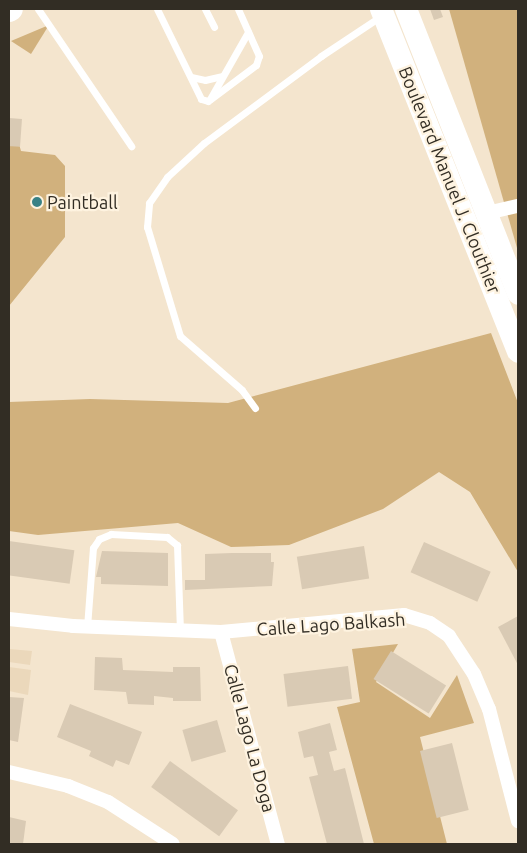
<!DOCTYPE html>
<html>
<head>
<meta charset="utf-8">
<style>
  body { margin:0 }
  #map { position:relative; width:527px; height:853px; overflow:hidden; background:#f4e5ce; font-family:Ubuntu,sans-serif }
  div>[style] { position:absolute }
  .built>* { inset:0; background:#ebd8bb }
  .green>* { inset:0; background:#d1b17d }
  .building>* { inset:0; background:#d9cab4; transform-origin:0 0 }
  .service>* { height:7px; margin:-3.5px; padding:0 3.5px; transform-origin:3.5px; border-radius:3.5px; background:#fff }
  .minor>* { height:14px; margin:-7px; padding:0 7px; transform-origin:7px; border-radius:7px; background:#fff }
  .primary>* { height:22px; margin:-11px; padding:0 11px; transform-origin:11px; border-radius:11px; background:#fff }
  .trunk>* { height:24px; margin:-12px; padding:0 12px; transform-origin:12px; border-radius:12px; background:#fff }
  .dots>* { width:14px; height:14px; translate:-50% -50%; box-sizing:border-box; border:2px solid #fef3e0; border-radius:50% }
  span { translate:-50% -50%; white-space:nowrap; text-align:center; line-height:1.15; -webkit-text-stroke:4.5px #fef3e0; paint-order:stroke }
  .street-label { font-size:18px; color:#322d24 }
  .poi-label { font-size:18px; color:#322d24 }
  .left { translate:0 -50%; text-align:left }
  .frame { position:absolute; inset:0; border:10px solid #322d24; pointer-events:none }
</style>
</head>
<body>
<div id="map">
  <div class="built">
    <div style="clip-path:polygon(9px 649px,32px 651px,30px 665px,9px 662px)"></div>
    <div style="clip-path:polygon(9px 667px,31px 670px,28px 695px,9px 691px)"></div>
  </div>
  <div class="green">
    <div style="clip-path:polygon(449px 9px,518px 9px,518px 248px,517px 248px)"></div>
    <div style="clip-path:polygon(49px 25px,31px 54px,11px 41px)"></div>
    <div style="clip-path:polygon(9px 144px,19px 144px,21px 151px,55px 155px,65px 166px,65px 237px,9px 306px)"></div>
    <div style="clip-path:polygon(491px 333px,518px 403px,518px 572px,470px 492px,439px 472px,383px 509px,289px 545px,231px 547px,178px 523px,38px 535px,9px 531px,9px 402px,90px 399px,228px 403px)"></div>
    <div style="clip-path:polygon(398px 644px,376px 682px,430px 718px,457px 675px,474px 723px,420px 737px,447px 844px,374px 844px,337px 707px,360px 702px,352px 649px)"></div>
  </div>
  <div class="building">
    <div style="clip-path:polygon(430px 9px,440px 9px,443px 17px,434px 20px)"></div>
    <div style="left:9px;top:118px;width:13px;height:28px;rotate:4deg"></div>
    <div style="left:9px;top:541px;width:66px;height:34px;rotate:8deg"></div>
    <div style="left:424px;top:542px;width:73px;height:33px;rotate:24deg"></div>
    <div style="left:364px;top:546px;width:33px;height:68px;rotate:81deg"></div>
    <div style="clip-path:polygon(102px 551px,168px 553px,168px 586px,101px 584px,101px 577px,96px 577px)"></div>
    <div style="clip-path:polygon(232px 553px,271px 553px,271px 562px,274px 562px,272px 586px,185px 590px,185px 580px,205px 580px,205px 554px)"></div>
    <div style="clip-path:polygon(518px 616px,518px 665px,498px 627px)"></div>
    <div style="left:391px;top:651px;width:65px;height:33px;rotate:32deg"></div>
    <div style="clip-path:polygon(95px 657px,122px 658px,123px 670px,173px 672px,173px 667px,200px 667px,201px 701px,173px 701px,173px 698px,154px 696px,154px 705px,128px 704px,126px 692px,94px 690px)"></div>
    <div style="left:348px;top:666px;width:33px;height:65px;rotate:83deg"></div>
    <div style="clip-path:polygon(9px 697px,24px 698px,18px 742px,9px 740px)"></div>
    <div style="clip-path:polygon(70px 704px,142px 732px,129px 765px,116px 760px,113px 767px,89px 756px,91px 751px,57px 737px)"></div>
    <div style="left:217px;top:720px;width:33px;height:36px;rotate:74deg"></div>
    <div style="clip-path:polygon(330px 723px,337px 750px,329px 752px,334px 771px,345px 768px,364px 844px,327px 844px,309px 777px,318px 775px,313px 756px,304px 758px,298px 732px)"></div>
    <div style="left:452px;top:743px;width:69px;height:33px;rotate:76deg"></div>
    <div style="left:170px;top:761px;width:84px;height:32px;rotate:36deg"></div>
    <div style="clip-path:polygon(9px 817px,26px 821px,23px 844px,9px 844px)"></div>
  </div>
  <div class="service">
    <div style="left:38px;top:9px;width:166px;rotate:55.8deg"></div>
    <div style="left:157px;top:9px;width:100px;rotate:63.9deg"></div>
    <div style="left:201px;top:99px;width:7px;rotate:16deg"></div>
    <div style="left:208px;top:101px;width:60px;rotate:-36.9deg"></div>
    <div style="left:256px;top:65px;width:9px;rotate:-72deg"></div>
    <div style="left:259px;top:56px;width:51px;rotate:-114.1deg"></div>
    <div style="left:205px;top:9px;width:20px;rotate:63deg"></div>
    <div style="left:191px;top:77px;width:14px;rotate:12deg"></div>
    <div style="left:205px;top:80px;width:17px;rotate:-13deg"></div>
    <div style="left:210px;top:99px;width:77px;rotate:-60.4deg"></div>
    <div style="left:255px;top:408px;width:22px;rotate:-126deg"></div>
    <div style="left:242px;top:390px;width:82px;rotate:-138.9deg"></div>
    <div style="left:180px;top:336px;width:114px;rotate:-106.8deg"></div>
    <div style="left:147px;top:227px;width:24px;rotate:-85deg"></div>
    <div style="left:149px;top:203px;width:32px;rotate:-55deg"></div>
    <div style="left:167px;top:177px;width:50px;rotate:-42.6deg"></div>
    <div style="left:204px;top:143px;width:146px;rotate:-36.6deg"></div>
    <div style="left:321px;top:56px;width:72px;rotate:-33.7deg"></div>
    <div style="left:87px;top:627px;width:79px;rotate:-85.7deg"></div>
    <div style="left:93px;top:548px;width:11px;rotate:-56deg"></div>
    <div style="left:99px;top:539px;width:13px;rotate:-23deg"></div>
    <div style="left:111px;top:534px;width:56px;rotate:3.1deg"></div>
    <div style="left:167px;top:537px;width:13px;rotate:39deg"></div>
    <div style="left:177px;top:545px;width:85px;rotate:88deg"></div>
  </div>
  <div class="minor">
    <div style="left:487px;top:213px;width:32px;rotate:-13deg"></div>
    <div style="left:9px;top:619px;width:64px;rotate:6.2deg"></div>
    <div style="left:73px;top:626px;width:148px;rotate:2.3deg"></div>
    <div style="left:221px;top:632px;width:184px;rotate:-5.3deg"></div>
    <div style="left:404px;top:615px;width:27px;rotate:17deg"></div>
    <div style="left:430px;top:623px;width:23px;rotate:34deg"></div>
    <div style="left:449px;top:636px;width:45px;rotate:56.7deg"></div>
    <div style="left:474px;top:674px;width:38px;rotate:67deg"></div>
    <div style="left:489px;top:709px;width:116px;rotate:75.5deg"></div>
    <div style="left:221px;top:632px;width:220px;rotate:75deg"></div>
    <div style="left:9px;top:772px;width:61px;rotate:13.3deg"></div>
    <div style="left:68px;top:786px;width:43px;rotate:21.8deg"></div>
    <div style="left:108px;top:802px;width:77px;rotate:32.9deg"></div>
  </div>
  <div class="primary">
    <div style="left:381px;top:9px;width:369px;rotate:68.2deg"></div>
    <div style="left:406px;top:9px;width:306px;rotate:68.5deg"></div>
  </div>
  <div class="trunk">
    <div style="left:9px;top:10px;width:2px;rotate:-27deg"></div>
  </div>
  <div class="dots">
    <div style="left:37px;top:202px;background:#388186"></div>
  </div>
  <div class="street-label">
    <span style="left:450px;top:180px;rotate:68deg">Boulevard Manuel J. Clouthier</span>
    <span style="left:331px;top:624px;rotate:-4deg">Calle Lago Balkash</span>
    <span style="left:250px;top:738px;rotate:75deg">Calle Lago La Doga</span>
  </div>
  <div class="poi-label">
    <span class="left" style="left:47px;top:202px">Paintball</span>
  </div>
  <div class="frame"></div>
</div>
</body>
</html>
